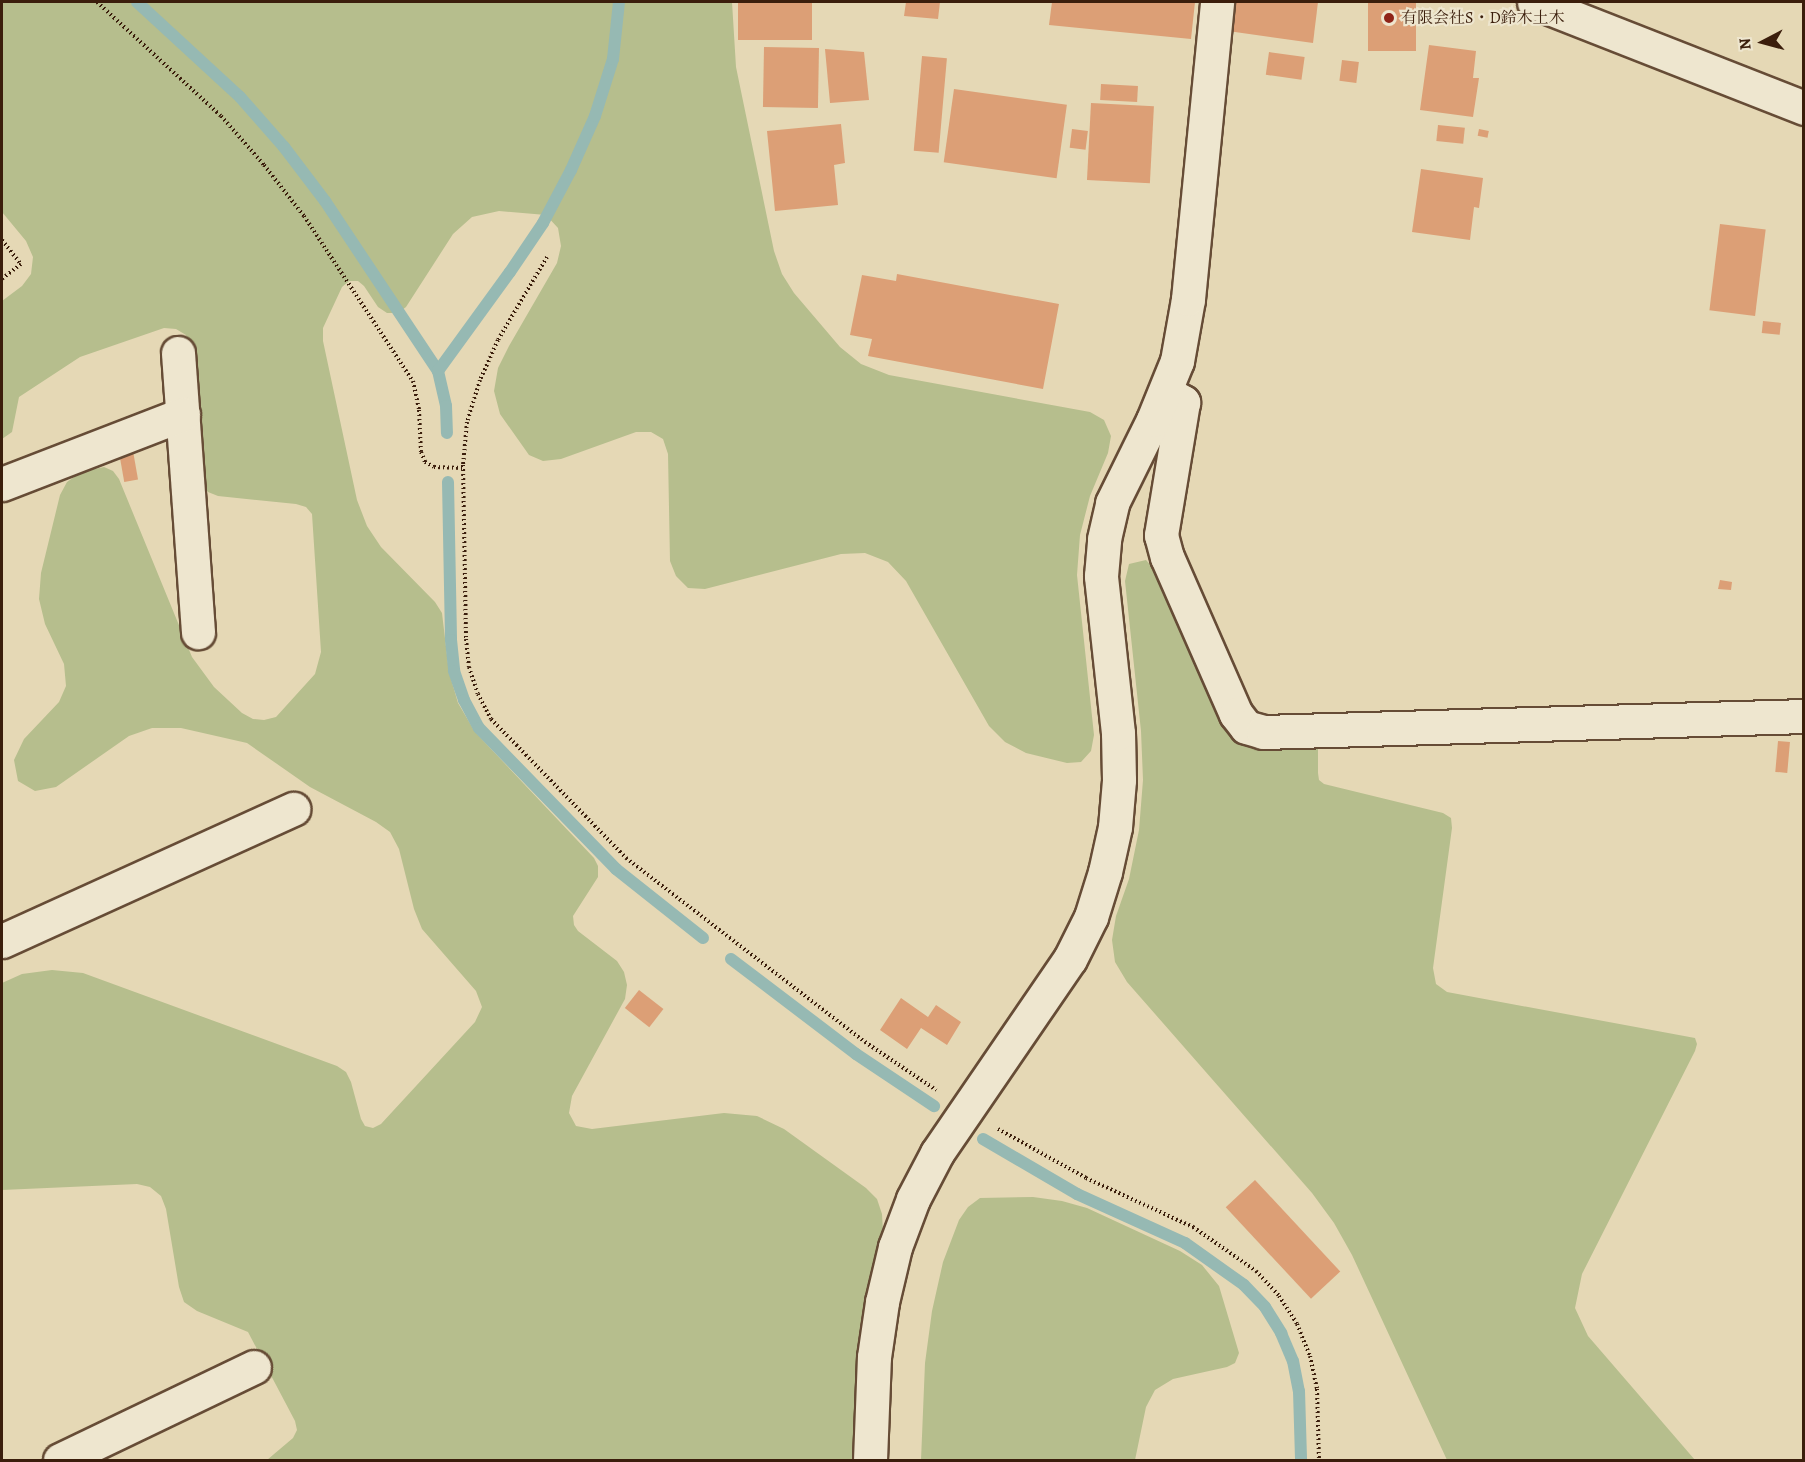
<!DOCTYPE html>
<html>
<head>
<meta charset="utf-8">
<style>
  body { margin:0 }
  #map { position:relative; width:1805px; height:1462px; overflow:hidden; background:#e5d8b5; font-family:Alegreya,"Noto Serif JP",serif }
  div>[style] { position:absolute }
  .green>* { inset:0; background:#b6be8d }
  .stream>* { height:12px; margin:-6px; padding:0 6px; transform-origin:6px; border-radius:6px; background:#96b9b3 }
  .building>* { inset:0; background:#dc9f76; transform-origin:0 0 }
  .path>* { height:4px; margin-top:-2px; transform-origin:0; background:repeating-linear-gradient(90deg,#3b1e0c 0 1.5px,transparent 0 4.5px) }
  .roads { filter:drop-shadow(2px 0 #664c36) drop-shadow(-2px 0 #664c36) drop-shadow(0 2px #664c36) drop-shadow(0 -2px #664c36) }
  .street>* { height:33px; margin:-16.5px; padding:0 16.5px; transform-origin:16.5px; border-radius:16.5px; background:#eee6cf }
  .secondary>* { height:33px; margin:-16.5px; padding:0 16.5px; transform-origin:16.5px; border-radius:16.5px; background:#eee6cf }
  .dots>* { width:16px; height:16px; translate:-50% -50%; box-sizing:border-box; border:3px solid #eee6cf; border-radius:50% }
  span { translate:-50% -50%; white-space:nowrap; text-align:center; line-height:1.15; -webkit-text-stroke:4.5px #eee6cf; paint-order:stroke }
  .poi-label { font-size:16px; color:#3b1e0c }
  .left { translate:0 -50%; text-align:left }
  .frame { position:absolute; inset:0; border:3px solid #3b1e0c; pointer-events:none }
  .north { position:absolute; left:1733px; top:12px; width:60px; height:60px; -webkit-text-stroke:4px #eee6cf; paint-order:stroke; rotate:264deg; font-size:16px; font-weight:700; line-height:24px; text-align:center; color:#3b1e0c }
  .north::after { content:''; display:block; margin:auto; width:21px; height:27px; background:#3b1e0c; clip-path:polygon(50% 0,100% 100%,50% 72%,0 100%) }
</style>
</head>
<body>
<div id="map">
  <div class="green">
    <div style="clip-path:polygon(2px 2px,732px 2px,736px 67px,774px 251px,782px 274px,794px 293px,840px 347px,861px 364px,889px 375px,1090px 412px,1104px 420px,1111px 436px,1108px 453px,1090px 496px,1080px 535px,1077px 575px,1094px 735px,1091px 751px,1081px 762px,1067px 763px,1026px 753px,1005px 742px,989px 726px,906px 581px,888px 562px,865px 553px,841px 554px,705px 589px,688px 588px,676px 576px,670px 561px,668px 454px,663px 439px,651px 432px,636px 432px,561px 459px,543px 461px,529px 455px,500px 414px,494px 391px,498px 368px,509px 346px,557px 263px,561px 246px,558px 228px,546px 215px,499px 211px,472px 217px,453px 234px,406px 307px,398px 313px,387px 313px,378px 307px,364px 286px,358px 281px,349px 281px,342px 287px,323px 328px,323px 341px,357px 500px,367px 526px,381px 547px,435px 602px,442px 613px,449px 672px,458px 703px,475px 732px,594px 858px,598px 866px,598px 877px,573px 916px,574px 925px,578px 931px,617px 961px,624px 972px,627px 985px,625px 999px,572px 1096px,569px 1113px,576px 1126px,592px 1129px,724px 1113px,757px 1116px,784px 1129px,866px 1188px,877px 1199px,882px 1214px,883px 1232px,868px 1299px,856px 1460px,267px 1460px,293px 1438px,297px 1430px,295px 1421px,248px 1332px,197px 1311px,184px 1302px,179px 1287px,166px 1209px,161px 1196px,150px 1187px,137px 1184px,2px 1190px,2px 983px,22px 974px,52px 970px,83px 973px,337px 1066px,346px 1072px,351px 1082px,361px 1119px,365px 1126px,373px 1128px,381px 1124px,475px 1022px,482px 1007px,476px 991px,422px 929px,414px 909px,399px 849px,390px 832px,376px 822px,310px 787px,247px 743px,181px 728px,152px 728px,129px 736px,56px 787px,35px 791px,18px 781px,14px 760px,24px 739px,59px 702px,66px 686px,64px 664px,45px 624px,39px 599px,41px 573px,60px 495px,67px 482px,81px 472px,104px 467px,113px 471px,119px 479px,192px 657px,214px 687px,242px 713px,253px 719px,264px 720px,276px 717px,315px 674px,321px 652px,312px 514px,306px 507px,296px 504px,218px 496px,208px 492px,202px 485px,190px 347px,186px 335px,176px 329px,164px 328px,80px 357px,19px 397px,12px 432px,2px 439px,2px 301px,22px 286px,31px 274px,33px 257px,26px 241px,2px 212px)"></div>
    <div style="clip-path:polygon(1146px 560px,1157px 572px,1223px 721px,1318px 749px,1318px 773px,1319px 780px,1324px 784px,1443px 813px,1451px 818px,1452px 828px,1433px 968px,1436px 984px,1447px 992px,1695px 1038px,1697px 1044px,1695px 1051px,1582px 1274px,1575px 1308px,1588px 1336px,1695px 1460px,1447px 1460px,1352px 1255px,1334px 1223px,1312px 1193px,1127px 982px,1115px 962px,1112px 940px,1116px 916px,1129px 879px,1139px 830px,1143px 780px,1141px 731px,1125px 581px,1129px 564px)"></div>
    <div style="clip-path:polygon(1033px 1197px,1062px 1201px,1087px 1208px,1180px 1251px,1202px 1265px,1219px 1286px,1239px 1353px,1235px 1363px,1227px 1367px,1173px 1379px,1155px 1390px,1146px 1407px,1135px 1460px,921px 1460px,925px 1363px,932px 1311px,943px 1262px,959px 1220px,968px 1207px,980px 1198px)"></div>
  </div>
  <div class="stream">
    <div style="left:137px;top:2px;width:140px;rotate:42.7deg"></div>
    <div style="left:240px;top:97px;width:67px;rotate:48.7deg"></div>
    <div style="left:284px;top:147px;width:68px;rotate:52.8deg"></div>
    <div style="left:325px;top:201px;width:204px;rotate:56.4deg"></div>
    <div style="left:438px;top:371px;width:36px;rotate:77deg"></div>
    <div style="left:446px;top:406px;width:27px;rotate:88deg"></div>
    <div style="left:438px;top:371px;width:122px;rotate:-54deg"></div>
    <div style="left:510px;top:272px;width:59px;rotate:-56deg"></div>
    <div style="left:543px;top:223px;width:60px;rotate:-62.2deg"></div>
    <div style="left:571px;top:170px;width:59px;rotate:-66deg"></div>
    <div style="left:595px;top:116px;width:60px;rotate:-72.5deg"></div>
    <div style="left:613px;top:59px;width:57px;rotate:-84deg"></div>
    <div style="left:448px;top:482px;width:158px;rotate:88.9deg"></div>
    <div style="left:451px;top:640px;width:31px;rotate:84deg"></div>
    <div style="left:454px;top:671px;width:31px;rotate:71deg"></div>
    <div style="left:464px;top:700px;width:32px;rotate:62deg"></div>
    <div style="left:479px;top:728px;width:197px;rotate:45.8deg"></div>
    <div style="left:616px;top:869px;width:111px;rotate:38.4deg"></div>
    <div style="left:731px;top:959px;width:157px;rotate:37.2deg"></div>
    <div style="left:856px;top:1054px;width:94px;rotate:33.7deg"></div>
    <div style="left:983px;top:1139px;width:109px;rotate:30.3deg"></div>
    <div style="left:1077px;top:1194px;width:119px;rotate:24.4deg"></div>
    <div style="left:1185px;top:1243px;width:72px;rotate:35.4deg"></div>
    <div style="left:1244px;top:1285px;width:30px;rotate:46deg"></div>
    <div style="left:1265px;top:1307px;width:31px;rotate:58deg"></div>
    <div style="left:1281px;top:1333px;width:30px;rotate:67deg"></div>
    <div style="left:1293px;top:1361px;width:31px;rotate:79deg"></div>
    <div style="left:1299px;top:1391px;width:69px;rotate:88.3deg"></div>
  </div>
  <div class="building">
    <div style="left:738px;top:2px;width:74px;height:38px"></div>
    <div style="clip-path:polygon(906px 2px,940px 2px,938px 19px,904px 16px)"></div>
    <div style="clip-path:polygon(1052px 2px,1195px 2px,1191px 39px,1049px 25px)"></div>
    <div style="clip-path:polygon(1232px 2px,1318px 2px,1313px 43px,1228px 31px)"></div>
    <div style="left:1368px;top:2px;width:48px;height:49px"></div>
    <div style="clip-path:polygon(1429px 45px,1476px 51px,1473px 78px,1479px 78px,1473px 117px,1420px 110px)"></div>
    <div style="left:764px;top:47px;width:55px;height:60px;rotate:1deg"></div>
    <div style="clip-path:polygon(825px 49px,864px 52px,869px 100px,830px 103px)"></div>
    <div style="left:1269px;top:52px;width:36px;height:23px;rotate:8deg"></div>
    <div style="left:922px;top:56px;width:25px;height:95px;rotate:5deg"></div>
    <div style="left:1342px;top:60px;width:17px;height:21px;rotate:7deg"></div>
    <div style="left:1101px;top:84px;width:37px;height:16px;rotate:3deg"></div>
    <div style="left:954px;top:89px;width:114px;height:74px;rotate:8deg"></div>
    <div style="left:1091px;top:103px;width:63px;height:77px;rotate:3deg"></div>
    <div style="clip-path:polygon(841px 124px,845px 163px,834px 165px,838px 205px,775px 211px,767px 131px)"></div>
    <div style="left:1438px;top:125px;width:27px;height:16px;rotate:6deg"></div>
    <div style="left:1072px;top:129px;width:16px;height:19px;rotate:7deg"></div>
    <div style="left:1479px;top:129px;width:10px;height:7px;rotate:11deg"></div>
    <div style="clip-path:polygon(1421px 169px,1483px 178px,1479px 208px,1474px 207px,1470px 240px,1412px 232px)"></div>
    <div style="left:1720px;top:224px;width:46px;height:87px;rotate:7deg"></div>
    <div style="clip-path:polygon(897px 274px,1059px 304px,1043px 389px,868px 356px,872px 339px,850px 335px,862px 275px,896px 281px)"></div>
    <div style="left:1763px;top:321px;width:18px;height:12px;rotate:6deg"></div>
    <div style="left:133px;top:451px;width:29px;height:14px;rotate:80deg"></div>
    <div style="clip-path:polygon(1720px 580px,1732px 582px,1731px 590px,1718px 589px)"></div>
    <div style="left:1778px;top:741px;width:12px;height:31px;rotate:5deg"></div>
    <div style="left:639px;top:990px;width:31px;height:23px;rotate:38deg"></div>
    <div style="clip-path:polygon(901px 998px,928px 1017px,936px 1005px,961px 1022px,947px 1045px,921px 1028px,907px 1049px,880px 1030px)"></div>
    <div style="left:1255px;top:1180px;width:125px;height:40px;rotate:47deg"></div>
  </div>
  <div class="path">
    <div style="left:97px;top:2px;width:168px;rotate:42.6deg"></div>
    <div style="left:221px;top:116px;width:65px;rotate:48.7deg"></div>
    <div style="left:264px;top:165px;width:65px;rotate:51.9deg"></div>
    <div style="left:304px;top:216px;width:198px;rotate:56.6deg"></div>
    <div style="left:413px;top:381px;width:30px;rotate:78deg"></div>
    <div style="left:419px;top:410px;width:42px;rotate:87.3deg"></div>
    <div style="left:421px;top:452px;width:11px;rotate:68deg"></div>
    <div style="left:425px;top:462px;width:10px;rotate:29deg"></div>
    <div style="left:434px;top:467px;width:29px;rotate:2deg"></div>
    <div style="left:2px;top:240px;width:31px;rotate:52deg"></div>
    <div style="left:21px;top:264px;width:24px;rotate:142deg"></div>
    <div style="left:547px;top:257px;width:96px;rotate:120.6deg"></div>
    <div style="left:498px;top:340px;width:44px;rotate:114.2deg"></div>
    <div style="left:480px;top:380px;width:44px;rotate:107.2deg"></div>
    <div style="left:467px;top:422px;width:43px;rotate:95.3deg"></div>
    <div style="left:463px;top:465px;width:174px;rotate:89deg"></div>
    <div style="left:466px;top:639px;width:28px;rotate:84deg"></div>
    <div style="left:469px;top:667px;width:28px;rotate:72deg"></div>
    <div style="left:478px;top:694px;width:28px;rotate:63deg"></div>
    <div style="left:491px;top:719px;width:194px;rotate:45.8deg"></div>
    <div style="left:626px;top:858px;width:302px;rotate:37.6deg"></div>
    <div style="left:865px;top:1042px;width:86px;rotate:34.1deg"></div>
    <div style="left:998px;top:1129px;width:101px;rotate:29.1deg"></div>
    <div style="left:1086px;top:1178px;width:118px;rotate:24.6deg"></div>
    <div style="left:1193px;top:1227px;width:77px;rotate:34.9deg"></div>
    <div style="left:1256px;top:1271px;width:34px;rotate:47deg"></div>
    <div style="left:1279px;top:1296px;width:33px;rotate:57deg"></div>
    <div style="left:1297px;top:1324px;width:35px;rotate:68deg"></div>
    <div style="left:1310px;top:1356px;width:34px;rotate:78deg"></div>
    <div style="left:1317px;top:1389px;width:71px;rotate:88.4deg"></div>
  </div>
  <div class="roads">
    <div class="street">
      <div style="left:178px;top:353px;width:280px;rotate:85.9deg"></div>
      <div style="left:1165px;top:392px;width:21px;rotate:29deg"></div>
      <div style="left:1183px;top:402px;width:135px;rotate:99.4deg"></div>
      <div style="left:1161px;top:535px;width:23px;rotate:75deg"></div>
      <div style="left:1167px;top:557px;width:171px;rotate:66.3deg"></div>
      <div style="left:1236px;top:714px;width:16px;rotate:52deg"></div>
      <div style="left:1246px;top:727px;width:18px;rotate:16deg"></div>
      <div style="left:1263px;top:732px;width:541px;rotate:-1.69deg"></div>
      <div style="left:2px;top:484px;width:194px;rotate:-21.1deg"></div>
      <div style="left:2px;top:941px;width:320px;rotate:-24.4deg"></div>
      <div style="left:60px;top:1460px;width:215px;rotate:-25.6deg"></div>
      <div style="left:870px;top:1460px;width:103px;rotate:-87.8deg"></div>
      <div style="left:874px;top:1357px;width:56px;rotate:-81.7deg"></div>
      <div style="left:882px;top:1302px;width:57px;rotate:-76.7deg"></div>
      <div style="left:895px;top:1247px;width:51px;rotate:-69.4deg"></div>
      <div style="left:913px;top:1199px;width:52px;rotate:-62.4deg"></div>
      <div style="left:937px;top:1153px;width:235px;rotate:-55.6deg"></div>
      <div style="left:1070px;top:959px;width:47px;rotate:-63.4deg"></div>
      <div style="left:1091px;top:917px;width:47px;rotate:-72.7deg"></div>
      <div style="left:1105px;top:872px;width:46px;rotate:-77.5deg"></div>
      <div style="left:1115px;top:827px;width:47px;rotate:-85.1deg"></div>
      <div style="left:1119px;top:780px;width:47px;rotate:-91.2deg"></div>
      <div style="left:1118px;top:733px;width:158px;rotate:-96.2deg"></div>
      <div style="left:1101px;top:576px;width:37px;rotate:-85deg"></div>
      <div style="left:1104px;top:539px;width:37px;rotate:-77deg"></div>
      <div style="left:1112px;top:503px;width:93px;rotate:-63.7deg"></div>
      <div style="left:1153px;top:420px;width:64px;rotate:-67.9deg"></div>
      <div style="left:1177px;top:361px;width:63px;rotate:-79.9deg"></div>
      <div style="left:1188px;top:299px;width:298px;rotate:-84.4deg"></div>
    </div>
    <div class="secondary">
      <div style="left:1534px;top:2px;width:290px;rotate:21.4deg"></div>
    </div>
  </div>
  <div class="dots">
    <div style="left:1389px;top:18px;background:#8f2418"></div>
  </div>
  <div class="poi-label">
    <span class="left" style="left:1401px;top:18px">有限会社S・D鈴木土木</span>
  </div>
  <div class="frame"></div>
  <div class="north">N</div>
</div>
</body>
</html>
